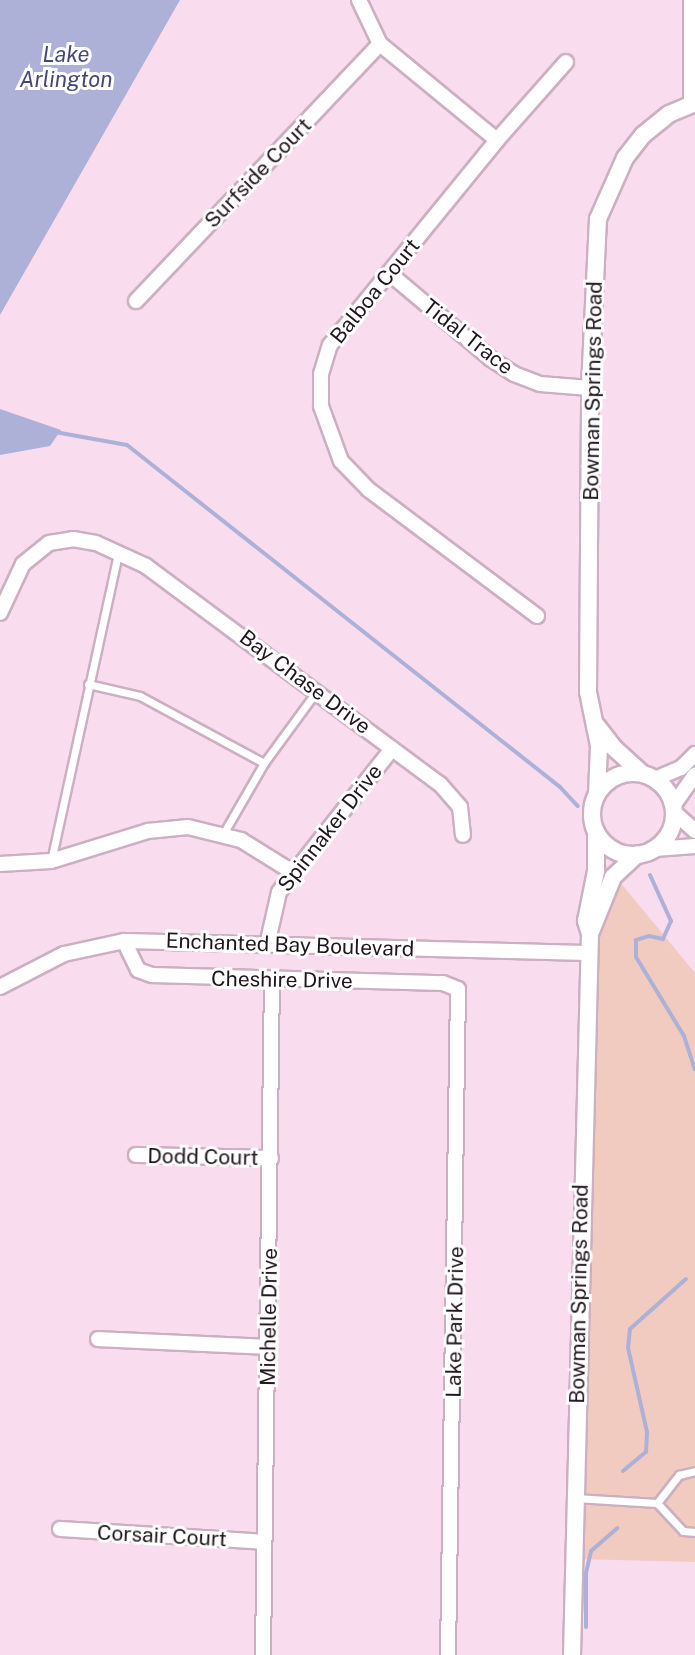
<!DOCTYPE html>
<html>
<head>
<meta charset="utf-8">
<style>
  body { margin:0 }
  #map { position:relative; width:695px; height:1655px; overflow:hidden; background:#fadcef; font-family:"Public Sans",sans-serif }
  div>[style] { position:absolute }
  .green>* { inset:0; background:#f2cbc0 }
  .water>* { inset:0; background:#aeb1d7 }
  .stream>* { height:4px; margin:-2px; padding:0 2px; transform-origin:2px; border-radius:2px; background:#aeb1d7 }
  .roads { filter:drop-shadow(2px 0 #ccafc1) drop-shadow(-2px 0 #ccafc1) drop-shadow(0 2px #ccafc1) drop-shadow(0 -2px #ccafc1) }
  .service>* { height:7px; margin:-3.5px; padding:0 3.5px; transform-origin:3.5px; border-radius:3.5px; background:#fff }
  .minor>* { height:14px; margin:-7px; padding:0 7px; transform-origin:7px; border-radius:7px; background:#fff }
  .tertiary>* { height:16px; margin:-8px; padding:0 8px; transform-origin:8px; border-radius:8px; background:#fff }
  .tertiary>.ring { margin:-8px; padding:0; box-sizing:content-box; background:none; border:16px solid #fff; border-radius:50% }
  span { translate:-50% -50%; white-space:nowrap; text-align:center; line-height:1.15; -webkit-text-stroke:6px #fff; paint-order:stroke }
  .street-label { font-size:21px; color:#20161d }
  .water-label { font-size:22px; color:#47477a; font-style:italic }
</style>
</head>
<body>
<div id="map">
  <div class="green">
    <div style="clip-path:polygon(601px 859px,695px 973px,695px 1562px,576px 1559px)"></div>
  </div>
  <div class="water">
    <div style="clip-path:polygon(0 0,180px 0,0 315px)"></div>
    <div style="clip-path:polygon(0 409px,61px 430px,50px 446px,0 455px)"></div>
  </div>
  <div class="stream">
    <div style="left:55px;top:432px;width:73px;rotate:10.2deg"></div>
    <div style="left:127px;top:445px;width:552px;rotate:38.3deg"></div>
    <div style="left:560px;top:787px;width:26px;rotate:47deg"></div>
    <div style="left:650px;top:875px;width:51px;rotate:65.5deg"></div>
    <div style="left:671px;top:921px;width:20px;rotate:114deg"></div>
    <div style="left:663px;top:939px;width:14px;rotate:-168deg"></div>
    <div style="left:649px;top:936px;width:14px;rotate:163deg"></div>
    <div style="left:636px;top:940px;width:17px;rotate:90deg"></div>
    <div style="left:636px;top:957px;width:92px;rotate:58.7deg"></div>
    <div style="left:684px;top:1036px;width:35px;rotate:72deg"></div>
    <div style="left:623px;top:1471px;width:30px;rotate:-40deg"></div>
    <div style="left:646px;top:1452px;width:20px;rotate:-87deg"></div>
    <div style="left:647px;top:1432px;width:86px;rotate:-102.7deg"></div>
    <div style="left:628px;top:1348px;width:19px;rotate:-84deg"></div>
    <div style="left:630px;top:1329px;width:75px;rotate:-41.8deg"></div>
    <div style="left:586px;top:1627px;width:54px;rotate:-90deg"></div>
    <div style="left:586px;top:1573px;width:23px;rotate:-77deg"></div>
    <div style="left:591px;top:1551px;width:35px;rotate:-41deg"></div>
  </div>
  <div class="roads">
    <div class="service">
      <div style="left:88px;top:684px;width:53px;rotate:13deg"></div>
      <div style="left:140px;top:696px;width:141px;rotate:28.4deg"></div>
      <div style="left:223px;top:834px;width:82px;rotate:-60deg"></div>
      <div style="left:264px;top:763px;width:88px;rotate:-53.8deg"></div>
      <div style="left:51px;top:861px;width:315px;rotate:-77.7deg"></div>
      <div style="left:575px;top:1498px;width:82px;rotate:3.5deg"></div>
      <div style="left:657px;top:1503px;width:38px;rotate:47deg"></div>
      <div style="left:683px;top:1531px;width:12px;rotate:5deg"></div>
      <div style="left:657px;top:1503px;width:36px;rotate:-52deg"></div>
      <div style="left:679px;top:1475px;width:16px;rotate:-14deg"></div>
    </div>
    <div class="minor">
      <div style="left:359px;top:0;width:49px;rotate:64.5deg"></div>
      <div style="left:380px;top:44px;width:151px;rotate:39.4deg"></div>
      <div style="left:691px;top:103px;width:103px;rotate:-90deg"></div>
      <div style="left:389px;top:273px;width:133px;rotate:40.1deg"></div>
      <div style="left:491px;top:359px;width:27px;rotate:33deg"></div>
      <div style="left:514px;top:374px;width:28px;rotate:21deg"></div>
      <div style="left:540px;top:384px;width:50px;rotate:4.6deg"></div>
      <div style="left:136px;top:301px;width:354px;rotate:-46.5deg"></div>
      <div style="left:0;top:613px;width:54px;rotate:-64.9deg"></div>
      <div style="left:23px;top:564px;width:33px;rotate:-39deg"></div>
      <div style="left:49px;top:543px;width:24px;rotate:-9deg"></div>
      <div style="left:73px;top:539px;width:23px;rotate:10deg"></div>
      <div style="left:96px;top:543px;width:55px;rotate:24.7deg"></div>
      <div style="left:146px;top:566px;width:366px;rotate:36.6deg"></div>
      <div style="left:440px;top:784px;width:30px;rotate:49deg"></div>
      <div style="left:460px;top:807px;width:28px;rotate:84deg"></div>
      <div style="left:537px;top:616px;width:211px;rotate:-143.1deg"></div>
      <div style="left:368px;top:489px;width:39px;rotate:-134deg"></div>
      <div style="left:341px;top:461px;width:59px;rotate:-110deg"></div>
      <div style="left:321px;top:406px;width:32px;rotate:-90deg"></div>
      <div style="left:321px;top:374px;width:30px;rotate:-73deg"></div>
      <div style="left:330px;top:345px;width:264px;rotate:-50.8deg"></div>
      <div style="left:497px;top:140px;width:104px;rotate:-48.5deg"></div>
      <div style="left:655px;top:779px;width:28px;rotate:-23deg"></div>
      <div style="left:681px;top:768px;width:20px;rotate:-45deg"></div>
      <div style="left:673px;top:806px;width:38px;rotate:-55deg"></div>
      <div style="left:675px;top:813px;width:27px;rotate:42deg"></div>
      <div style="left:655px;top:849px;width:40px;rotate:-4.3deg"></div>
      <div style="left:0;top:864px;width:51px;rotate:-3.4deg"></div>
      <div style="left:51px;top:861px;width:102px;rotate:-17.2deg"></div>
      <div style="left:148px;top:831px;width:40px;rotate:-5.7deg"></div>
      <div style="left:188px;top:827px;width:55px;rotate:13.8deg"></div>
      <div style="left:241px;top:840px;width:62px;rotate:31.9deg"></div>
      <div style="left:124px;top:941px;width:32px;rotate:64deg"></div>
      <div style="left:138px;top:970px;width:15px;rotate:20deg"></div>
      <div style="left:152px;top:975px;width:291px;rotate:1.6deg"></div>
      <div style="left:443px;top:983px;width:16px;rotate:22deg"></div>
      <div style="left:458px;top:989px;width:666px;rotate:90.86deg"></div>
      <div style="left:267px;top:945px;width:54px;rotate:-77.2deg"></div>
      <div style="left:279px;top:892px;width:182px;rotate:-51.7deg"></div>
      <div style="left:0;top:987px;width:72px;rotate:-27.3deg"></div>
      <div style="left:64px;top:954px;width:61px;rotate:-12.2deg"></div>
      <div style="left:124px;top:941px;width:465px;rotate:1.5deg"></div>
      <div style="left:136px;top:1155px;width:135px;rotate:1.3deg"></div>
      <div style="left:98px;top:1339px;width:170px;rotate:2.7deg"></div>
      <div style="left:60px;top:1529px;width:204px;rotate:3.6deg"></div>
      <div style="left:263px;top:1655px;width:676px;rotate:-89.24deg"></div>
    </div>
    <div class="tertiary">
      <div style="left:597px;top:726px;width:28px;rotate:52deg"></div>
      <div style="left:614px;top:748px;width:39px;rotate:42deg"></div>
      <div class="ring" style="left:592px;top:773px;width:66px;height:66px"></div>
      <div style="left:597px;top:794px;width:48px;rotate:-87.6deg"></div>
      <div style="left:599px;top:746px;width:55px;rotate:-101.5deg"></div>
      <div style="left:588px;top:692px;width:304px;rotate:-89.6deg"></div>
      <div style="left:590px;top:388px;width:169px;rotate:-87.3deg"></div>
      <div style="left:598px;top:219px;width:67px;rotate:-66.1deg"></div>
      <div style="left:625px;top:158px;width:29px;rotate:-52deg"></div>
      <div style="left:643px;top:135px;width:33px;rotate:-39deg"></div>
      <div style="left:669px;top:114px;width:28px;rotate:-23deg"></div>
      <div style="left:590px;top:934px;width:61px;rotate:-68deg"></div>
      <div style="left:613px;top:877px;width:33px;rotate:-43deg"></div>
      <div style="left:572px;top:1655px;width:721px;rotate:-88.57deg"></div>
      <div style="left:590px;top:934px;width:14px;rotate:-107deg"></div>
      <div style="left:586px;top:921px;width:51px;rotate:-78.7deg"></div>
      <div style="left:596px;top:871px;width:39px;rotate:-90deg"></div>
    </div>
  </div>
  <div class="street-label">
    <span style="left:258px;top:173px;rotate:-46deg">Surfside Court</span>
    <span style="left:375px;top:291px;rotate:-51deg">Balboa Court</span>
    <span style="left:468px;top:337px;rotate:38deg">Tidal Trace</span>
    <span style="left:593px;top:391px;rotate:-89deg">Bowman Springs Road</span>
    <span style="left:305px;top:682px;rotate:37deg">Bay Chase Drive</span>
    <span style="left:330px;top:828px;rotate:-52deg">Spinnaker Drive</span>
    <span style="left:290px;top:945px;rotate:2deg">Enchanted Bay Boulevard</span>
    <span style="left:282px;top:980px;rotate:1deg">Cheshire Drive</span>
    <span style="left:203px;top:1157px;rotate:1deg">Dodd Court</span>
    <span style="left:579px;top:1294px;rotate:-89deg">Bowman Springs Road</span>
    <span style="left:269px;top:1317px;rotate:-89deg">Michelle Drive</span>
    <span style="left:455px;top:1322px;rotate:-89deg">Lake Park Drive</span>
    <span style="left:162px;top:1536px;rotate:3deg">Corsair Court</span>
  </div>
  <div class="water-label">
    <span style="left:66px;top:67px">Lake<br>Arlington</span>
  </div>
</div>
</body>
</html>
